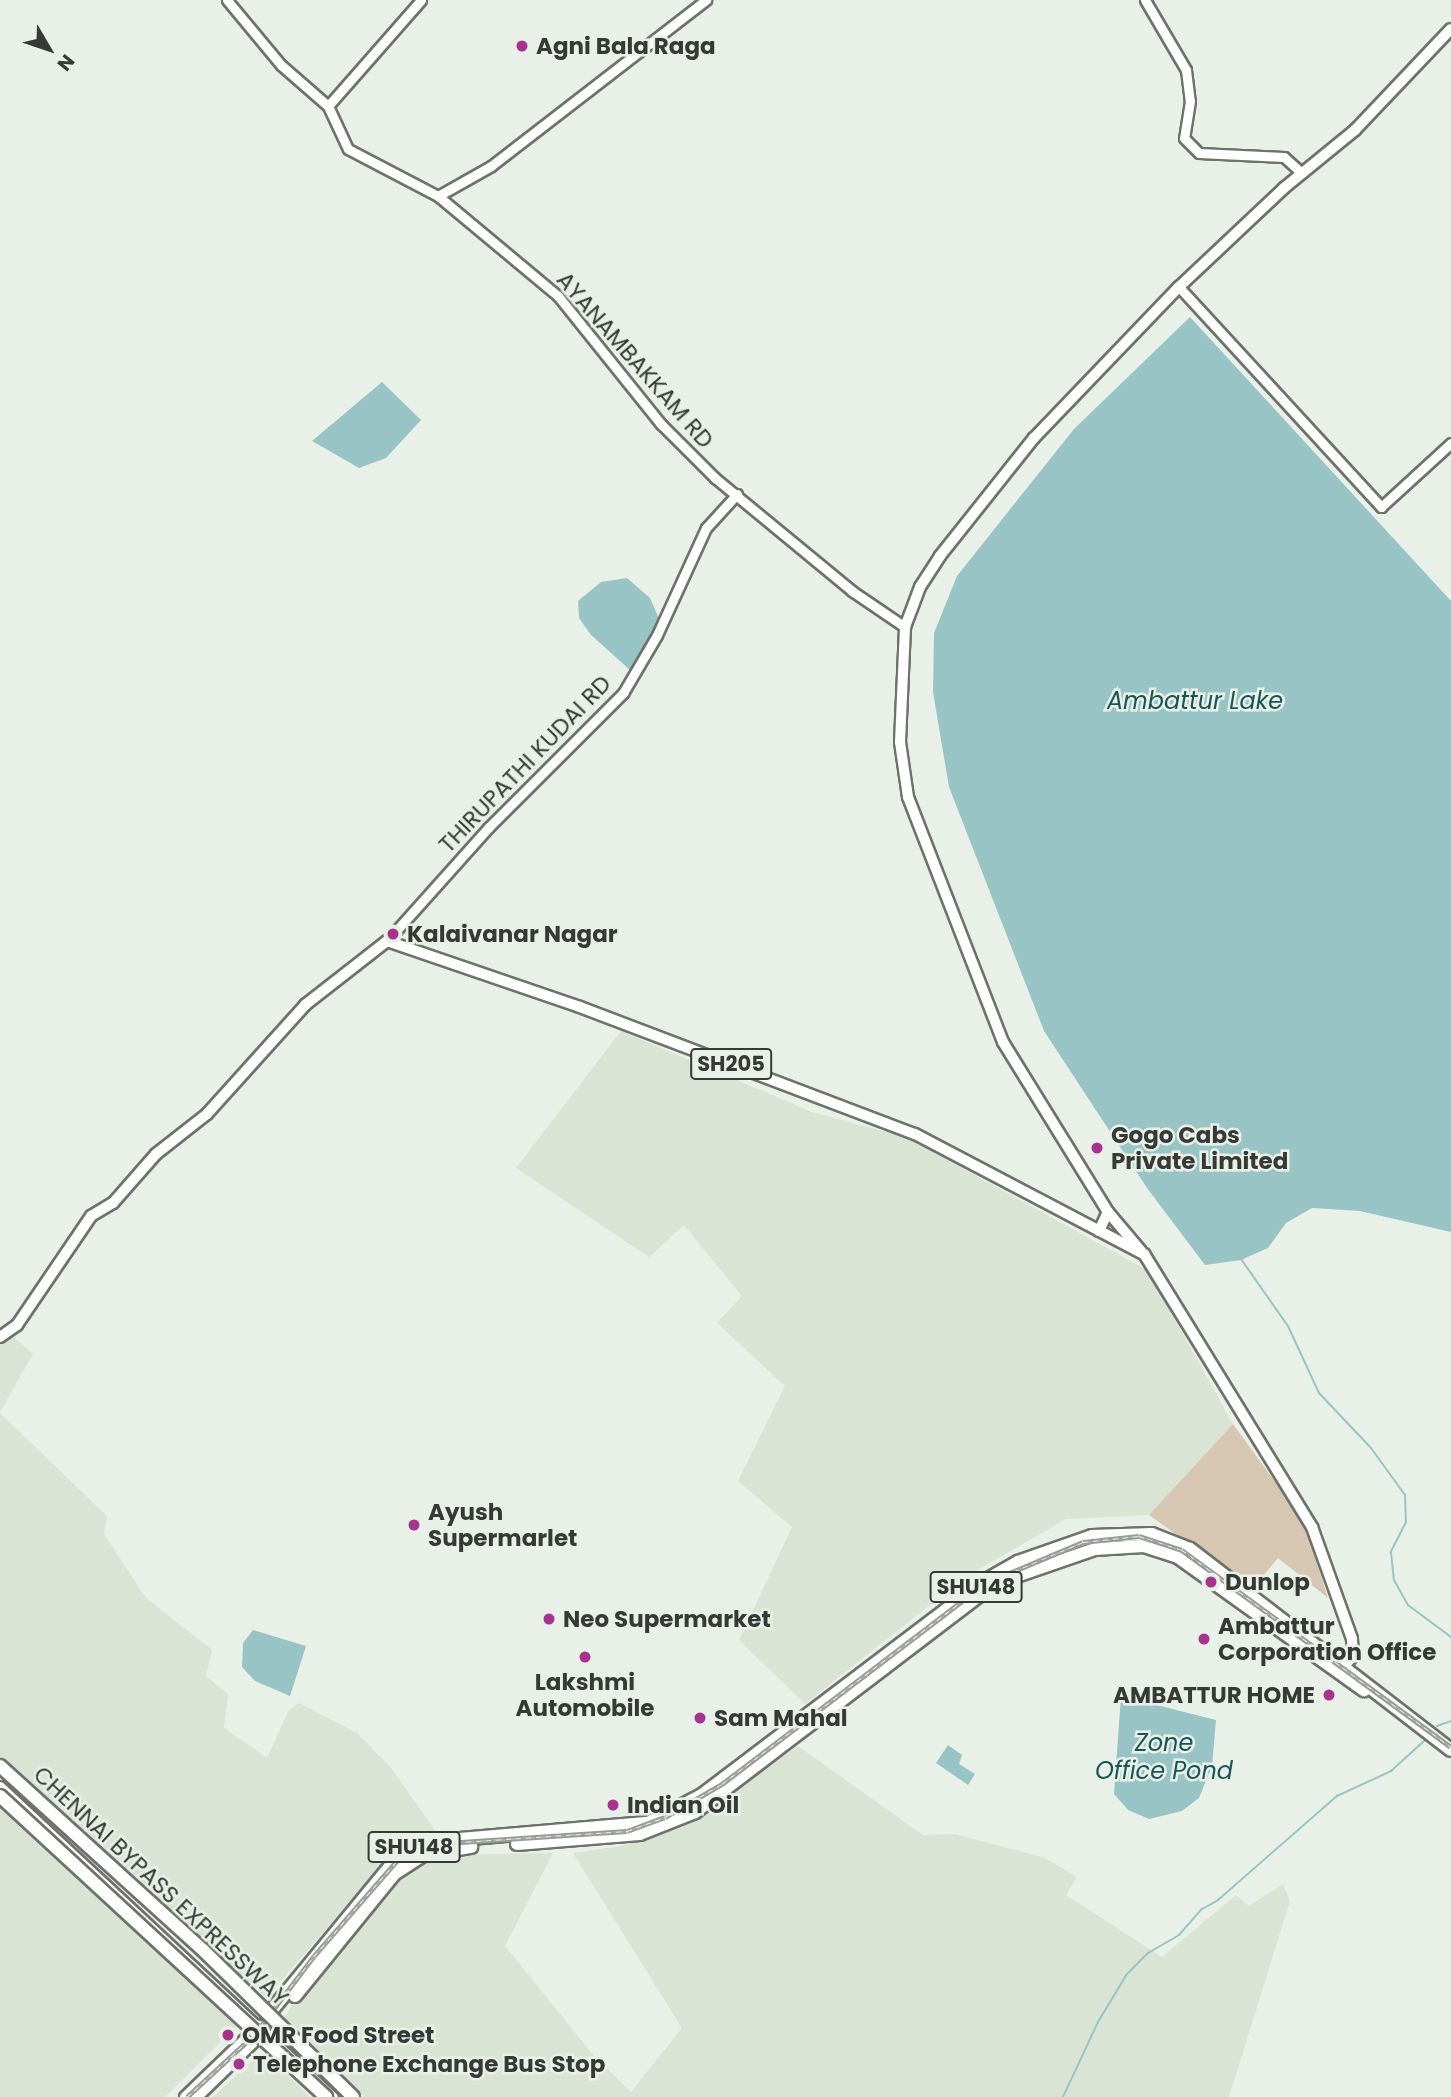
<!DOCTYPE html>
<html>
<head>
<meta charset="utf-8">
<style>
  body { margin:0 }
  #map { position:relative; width:1451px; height:2097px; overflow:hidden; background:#e9f0e7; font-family:Poppins,sans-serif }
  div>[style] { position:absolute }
  .built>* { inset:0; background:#d9e4d4 }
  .green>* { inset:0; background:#d7c6b1 }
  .water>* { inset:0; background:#99c4c6 }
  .stream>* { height:2px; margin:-1px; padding:0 1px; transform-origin:1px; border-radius:1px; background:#99c4c6 }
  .roads { filter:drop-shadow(2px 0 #6d736a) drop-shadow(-2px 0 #6d736a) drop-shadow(0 2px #6d736a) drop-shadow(0 -2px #6d736a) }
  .tertiary>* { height:9px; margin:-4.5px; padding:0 4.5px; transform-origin:4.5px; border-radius:4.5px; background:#fff }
  .secondary>* { height:10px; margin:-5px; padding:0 5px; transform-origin:5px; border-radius:5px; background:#fff }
  .primary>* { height:10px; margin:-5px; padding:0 5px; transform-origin:5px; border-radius:5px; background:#fff }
  .trunk>* { height:12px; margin:-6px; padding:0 6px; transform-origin:6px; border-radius:6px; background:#fff }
  .rail>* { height:4.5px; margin-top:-2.25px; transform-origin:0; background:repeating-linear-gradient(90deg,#e9f0e7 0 5px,#979d96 0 10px); box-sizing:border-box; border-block:2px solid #979d96 }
  .bridges { filter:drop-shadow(2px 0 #6d736a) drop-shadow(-2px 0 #6d736a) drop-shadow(0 2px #6d736a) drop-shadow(0 -2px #6d736a) }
  .trunk-bridge>* { height:12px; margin:-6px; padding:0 6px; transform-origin:6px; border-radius:6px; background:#fff }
  .dots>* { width:19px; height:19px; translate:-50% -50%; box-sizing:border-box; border:4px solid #e9f0e7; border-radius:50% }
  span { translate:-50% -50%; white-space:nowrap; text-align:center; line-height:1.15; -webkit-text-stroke:5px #e9f0e7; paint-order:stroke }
  .shield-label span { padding:2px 5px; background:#e9f0e7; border:2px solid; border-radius:5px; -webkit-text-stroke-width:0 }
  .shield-label { font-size:21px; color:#363935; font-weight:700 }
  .poi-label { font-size:23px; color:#363935; font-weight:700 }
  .left { translate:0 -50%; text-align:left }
  .right { translate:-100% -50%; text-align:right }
  .street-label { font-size:23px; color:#363935 }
  .water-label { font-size:24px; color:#175558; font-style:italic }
  .north { position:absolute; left:14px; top:14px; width:70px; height:70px; -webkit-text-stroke:5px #e9f0e7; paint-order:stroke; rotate:129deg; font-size:19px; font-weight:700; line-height:28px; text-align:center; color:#363935 }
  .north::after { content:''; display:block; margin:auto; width:24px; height:32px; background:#363935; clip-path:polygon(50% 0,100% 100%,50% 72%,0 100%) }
</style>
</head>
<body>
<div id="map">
  <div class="built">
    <div style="clip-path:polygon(621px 1031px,812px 1112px,905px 1137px,1147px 1270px,1233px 1424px,1149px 1515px,1066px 1519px,964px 1578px,805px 1704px,739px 1640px,792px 1527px,738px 1481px,785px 1386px,717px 1323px,742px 1296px,684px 1225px,649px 1257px,516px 1168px)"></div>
    <div style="clip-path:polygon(13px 1336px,33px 1354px,0 1412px,0 1341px)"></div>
    <div style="clip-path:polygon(0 1413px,107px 1516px,104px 1534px,146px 1598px,212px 1650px,206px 1676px,228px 1694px,224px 1728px,267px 1758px,289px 1710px,299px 1703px,357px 1733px,391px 1768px,437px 1833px,411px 1840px,386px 1860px,266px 1998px,0 1757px)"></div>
    <div style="clip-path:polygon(798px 1746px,923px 1835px,955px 1834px,1045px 1858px,1077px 1877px,1066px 1895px,1162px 1957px,1236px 1895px,1249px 1906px,1283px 1884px,1290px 1901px,1229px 2097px,365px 2097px,284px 2017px,355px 1925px,399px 1878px,442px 1855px,553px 1853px,505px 1946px,595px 2057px,631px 2092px,682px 2028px,573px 1853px,621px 1846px,690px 1823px)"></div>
    <div style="clip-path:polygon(0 1807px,240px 2023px,165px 2097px,0 2097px)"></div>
    <div style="clip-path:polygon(267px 2055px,310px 2097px,213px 2097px,257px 2056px)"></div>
  </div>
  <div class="green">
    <div style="clip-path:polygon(1233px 1424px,1304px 1522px,1328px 1598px,1278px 1558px,1252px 1589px,1149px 1515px)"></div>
  </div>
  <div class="water">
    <div style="clip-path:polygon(1190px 317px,1451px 601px,1451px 1232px,1360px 1211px,1312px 1208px,1286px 1223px,1268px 1248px,1241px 1260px,1205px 1265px,1147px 1188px,1044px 1031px,949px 787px,933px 692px,934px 633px,957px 576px,1074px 429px)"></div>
    <div style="clip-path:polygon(382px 382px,421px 420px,386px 458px,359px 468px,312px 441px)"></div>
    <div style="clip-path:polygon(627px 578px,650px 598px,660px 621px,630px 670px,591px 635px,579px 618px,578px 601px,601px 582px)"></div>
    <div style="clip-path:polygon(253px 1630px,306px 1646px,290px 1696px,255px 1681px,242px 1667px,243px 1643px)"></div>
    <div style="clip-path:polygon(1121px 1696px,1216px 1720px,1212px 1766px,1199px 1798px,1182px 1811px,1149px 1819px,1128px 1810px,1114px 1794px)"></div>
    <div style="clip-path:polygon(948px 1745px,962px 1755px,959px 1764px,975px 1774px,968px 1785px,936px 1763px)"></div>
  </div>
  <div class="stream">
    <div style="left:1241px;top:1259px;width:82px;rotate:55deg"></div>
    <div style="left:1288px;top:1326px;width:74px;rotate:65.2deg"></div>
    <div style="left:1319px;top:1393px;width:76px;rotate:46.6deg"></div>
    <div style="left:1371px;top:1448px;width:58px;rotate:54.1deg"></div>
    <div style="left:1405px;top:1495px;width:27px;rotate:88deg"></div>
    <div style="left:1406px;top:1522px;width:34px;rotate:117deg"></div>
    <div style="left:1391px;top:1552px;width:28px;rotate:84deg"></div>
    <div style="left:1394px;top:1580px;width:29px;rotate:61deg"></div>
    <div style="left:1408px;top:1605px;width:54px;rotate:36.7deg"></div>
    <div style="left:1437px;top:1726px;width:15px;rotate:-20deg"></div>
    <div style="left:1063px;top:2097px;width:83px;rotate:-65deg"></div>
    <div style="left:1098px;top:2022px;width:56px;rotate:-58.9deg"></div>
    <div style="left:1127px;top:1974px;width:30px;rotate:-45deg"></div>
    <div style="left:1148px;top:1953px;width:36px;rotate:-30deg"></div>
    <div style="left:1179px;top:1935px;width:35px;rotate:-49deg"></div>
    <div style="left:1202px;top:1909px;width:18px;rotate:-29deg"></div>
    <div style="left:1218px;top:1900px;width:158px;rotate:-41.2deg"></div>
    <div style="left:1337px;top:1796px;width:60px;rotate:-24.8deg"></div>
    <div style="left:1391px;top:1771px;width:45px;rotate:-42.3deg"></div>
  </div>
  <div class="roads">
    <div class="tertiary">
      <div style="left:227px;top:0;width:85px;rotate:50.3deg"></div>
      <div style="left:281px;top:65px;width:62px;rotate:41.1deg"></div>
      <div style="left:328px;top:106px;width:47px;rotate:65.1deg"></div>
      <div style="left:348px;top:149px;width:102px;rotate:27.6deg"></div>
      <div style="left:438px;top:196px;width:156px;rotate:39.8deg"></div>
      <div style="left:558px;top:296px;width:164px;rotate:51.2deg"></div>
      <div style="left:661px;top:424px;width:76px;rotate:45deg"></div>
      <div style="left:715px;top:478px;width:178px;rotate:39.5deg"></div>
      <div style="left:852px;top:591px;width:64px;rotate:34.2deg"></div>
      <div style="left:1145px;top:0;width:81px;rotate:59.6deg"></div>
      <div style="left:1186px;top:70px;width:31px;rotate:83deg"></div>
      <div style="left:1190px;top:101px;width:37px;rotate:99deg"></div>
      <div style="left:1184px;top:138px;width:21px;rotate:45deg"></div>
      <div style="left:1199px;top:153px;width:85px;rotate:2.7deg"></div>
      <div style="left:1284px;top:157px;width:24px;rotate:42deg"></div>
      <div style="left:328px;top:106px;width:141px;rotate:-48.7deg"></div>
      <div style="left:438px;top:196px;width:61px;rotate:-29.5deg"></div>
      <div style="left:491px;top:166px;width:272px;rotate:-37.7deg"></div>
      <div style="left:1179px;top:287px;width:299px;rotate:47.4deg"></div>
      <div style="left:1381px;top:507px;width:95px;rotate:-42.4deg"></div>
      <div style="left:387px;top:941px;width:153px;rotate:-48.2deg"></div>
      <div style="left:489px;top:827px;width:190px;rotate:-45deg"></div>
      <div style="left:623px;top:693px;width:67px;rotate:-59.6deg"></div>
      <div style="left:657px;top:635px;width:118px;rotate:-65.4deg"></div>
      <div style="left:706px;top:528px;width:46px;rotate:-47.6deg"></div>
    </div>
    <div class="secondary">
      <div style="left:1141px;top:1251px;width:51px;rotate:-130.2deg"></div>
      <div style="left:1108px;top:1212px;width:200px;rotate:-121.7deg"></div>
      <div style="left:1003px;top:1042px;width:263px;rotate:-111.2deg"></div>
      <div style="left:908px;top:797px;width:56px;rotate:-98.3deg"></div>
      <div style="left:900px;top:742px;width:115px;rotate:-87.5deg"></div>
      <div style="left:905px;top:627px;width:43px;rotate:-69.4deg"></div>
      <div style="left:920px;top:587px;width:37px;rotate:-57deg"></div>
      <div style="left:940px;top:556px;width:151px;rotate:-51.5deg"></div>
      <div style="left:1034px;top:438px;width:209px;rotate:-46.2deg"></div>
      <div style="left:1179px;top:287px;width:144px;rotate:-43.3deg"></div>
      <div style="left:1284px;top:188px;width:92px;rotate:-39.2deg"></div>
      <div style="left:1355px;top:130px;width:139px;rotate:-46.5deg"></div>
    </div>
    <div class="primary">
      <div style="left:1099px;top:1231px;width:21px;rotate:-65deg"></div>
      <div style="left:0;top:1337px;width:21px;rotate:-35deg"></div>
      <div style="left:17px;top:1325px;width:132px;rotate:-55.8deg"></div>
      <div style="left:91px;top:1216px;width:26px;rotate:-31deg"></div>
      <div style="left:113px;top:1203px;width:65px;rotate:-48.7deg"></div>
      <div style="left:156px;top:1154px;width:65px;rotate:-38.1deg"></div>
      <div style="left:207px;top:1114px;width:147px;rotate:-48deg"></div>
      <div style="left:305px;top:1005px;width:104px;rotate:-38deg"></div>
      <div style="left:387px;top:941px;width:204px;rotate:18.9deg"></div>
      <div style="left:580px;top:1007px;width:358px;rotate:20.8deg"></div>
      <div style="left:915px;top:1134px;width:259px;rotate:27.7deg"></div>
      <div style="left:1144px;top:1254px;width:321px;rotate:58.4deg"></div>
      <div style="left:1312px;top:1527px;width:119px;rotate:70.3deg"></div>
      <div style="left:1352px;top:1639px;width:17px;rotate:87deg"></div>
      <div style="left:1353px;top:1656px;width:13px;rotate:132deg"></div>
      <div style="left:0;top:1787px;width:455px;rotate:43deg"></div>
      <div style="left:185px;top:2097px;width:103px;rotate:-43.8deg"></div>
      <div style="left:197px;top:2097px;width:93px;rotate:-44.1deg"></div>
    </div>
    <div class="trunk">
      <div style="left:517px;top:1844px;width:123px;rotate:-4.6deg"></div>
      <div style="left:640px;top:1834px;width:59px;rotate:-21.8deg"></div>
      <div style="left:695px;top:1812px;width:378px;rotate:-37.3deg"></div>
      <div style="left:996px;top:1583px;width:105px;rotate:-19deg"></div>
      <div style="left:1095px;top:1549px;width:49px;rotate:-3.5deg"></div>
      <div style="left:1144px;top:1546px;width:36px;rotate:18deg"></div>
      <div style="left:1178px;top:1557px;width:229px;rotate:35.6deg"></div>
      <div style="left:295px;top:1996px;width:157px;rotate:-50.9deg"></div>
      <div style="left:394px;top:1874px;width:35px;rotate:-33deg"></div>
      <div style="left:423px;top:1855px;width:49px;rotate:-9.5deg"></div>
      <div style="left:267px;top:2016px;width:210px;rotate:-50.6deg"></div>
      <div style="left:400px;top:1854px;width:50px;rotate:-16.3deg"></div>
      <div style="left:448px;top:1840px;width:201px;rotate:-4.9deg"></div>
      <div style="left:648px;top:1823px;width:61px;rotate:-27.4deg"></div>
      <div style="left:702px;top:1795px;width:350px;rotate:-37.2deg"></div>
      <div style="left:981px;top:1583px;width:43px;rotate:-29.6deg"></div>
      <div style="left:1018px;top:1562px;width:78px;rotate:-19.4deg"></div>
      <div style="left:1092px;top:1536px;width:60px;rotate:-1.9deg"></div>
      <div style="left:1152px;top:1534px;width:41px;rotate:21.5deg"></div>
      <div style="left:1190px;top:1549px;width:329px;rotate:37.6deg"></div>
    </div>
  </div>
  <div class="rail">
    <div style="left:187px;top:2097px;width:91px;rotate:-42.8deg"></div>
    <div style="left:254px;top:2035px;width:99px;rotate:-52.8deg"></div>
    <div style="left:314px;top:1956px;width:131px;rotate:-49deg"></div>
    <div style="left:400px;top:1857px;width:22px;rotate:-27deg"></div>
    <div style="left:420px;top:1847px;width:26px;rotate:-9deg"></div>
    <div style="left:446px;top:1843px;width:181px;rotate:-3.8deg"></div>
    <div style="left:627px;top:1831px;width:40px;rotate:-20.2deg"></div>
    <div style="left:665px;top:1817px;width:66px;rotate:-30.1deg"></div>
    <div style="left:722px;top:1784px;width:332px;rotate:-37.3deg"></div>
    <div style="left:986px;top:1583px;width:105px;rotate:-22.9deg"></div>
    <div style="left:1083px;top:1542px;width:56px;rotate:-6.1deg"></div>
    <div style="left:1139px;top:1536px;width:45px;rotate:18deg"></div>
    <div style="left:1182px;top:1550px;width:333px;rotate:36.2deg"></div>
  </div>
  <div class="bridges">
    <div class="trunk-bridge">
      <div style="left:0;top:1766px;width:274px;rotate:42.2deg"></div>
      <div style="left:203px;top:1950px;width:210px;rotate:44.4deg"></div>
      <div style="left:0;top:1796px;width:444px;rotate:42.7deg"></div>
    </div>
  </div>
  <div class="dots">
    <div style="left:522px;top:46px;background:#a6348f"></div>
    <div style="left:393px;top:934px;background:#a6348f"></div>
    <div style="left:1097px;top:1148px;background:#a6348f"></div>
    <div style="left:414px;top:1525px;background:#a6348f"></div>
    <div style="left:1211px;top:1582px;background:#a6348f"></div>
    <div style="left:549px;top:1619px;background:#a6348f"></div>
    <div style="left:1204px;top:1639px;background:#a6348f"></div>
    <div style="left:585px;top:1657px;background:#a6348f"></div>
    <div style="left:1329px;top:1695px;background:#a6348f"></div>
    <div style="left:700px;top:1718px;background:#a6348f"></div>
    <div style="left:613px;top:1805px;background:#a6348f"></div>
    <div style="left:228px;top:2035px;background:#a6348f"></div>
    <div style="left:239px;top:2064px;background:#a6348f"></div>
  </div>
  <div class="shield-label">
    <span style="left:731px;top:1064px">SH205</span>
    <span style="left:976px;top:1587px">SHU148</span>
    <span style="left:414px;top:1847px">SHU148</span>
  </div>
  <div class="poi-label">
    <span class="left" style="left:536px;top:46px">Agni Bala Raga</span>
    <span class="left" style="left:407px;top:934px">Kalaivanar Nagar</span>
    <span class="left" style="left:1111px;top:1148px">Gogo Cabs<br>Private Limited</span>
    <span class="left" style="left:428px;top:1525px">Ayush<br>Supermarlet</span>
    <span class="left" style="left:1225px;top:1582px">Dunlop</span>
    <span class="left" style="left:563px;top:1619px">Neo Supermarket</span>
    <span class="left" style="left:1218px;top:1639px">Ambattur<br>Corporation Office</span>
    <span style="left:585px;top:1695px">Lakshmi<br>Automobile</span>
    <span class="right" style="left:1315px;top:1695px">AMBATTUR HOME</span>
    <span class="left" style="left:714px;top:1718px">Sam Mahal</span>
    <span class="left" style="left:627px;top:1805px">Indian Oil</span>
    <span class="left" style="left:242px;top:2035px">OMR Food Street</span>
    <span class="left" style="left:253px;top:2064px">Telephone Exchange Bus Stop</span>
  </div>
  <div class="street-label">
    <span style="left:635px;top:360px;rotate:49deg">AYANAMBAKKAM RD</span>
    <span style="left:525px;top:764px;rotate:-46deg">THIRUPATHI KUDAI RD</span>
    <span style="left:161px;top:1886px;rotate:43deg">CHENNAI BYPASS EXPRESSWAY</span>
  </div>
  <div class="water-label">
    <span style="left:1195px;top:701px">Ambattur Lake</span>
    <span style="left:1164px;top:1757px">Zone<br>Office Pond</span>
  </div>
  <div class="north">N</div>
</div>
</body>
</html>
